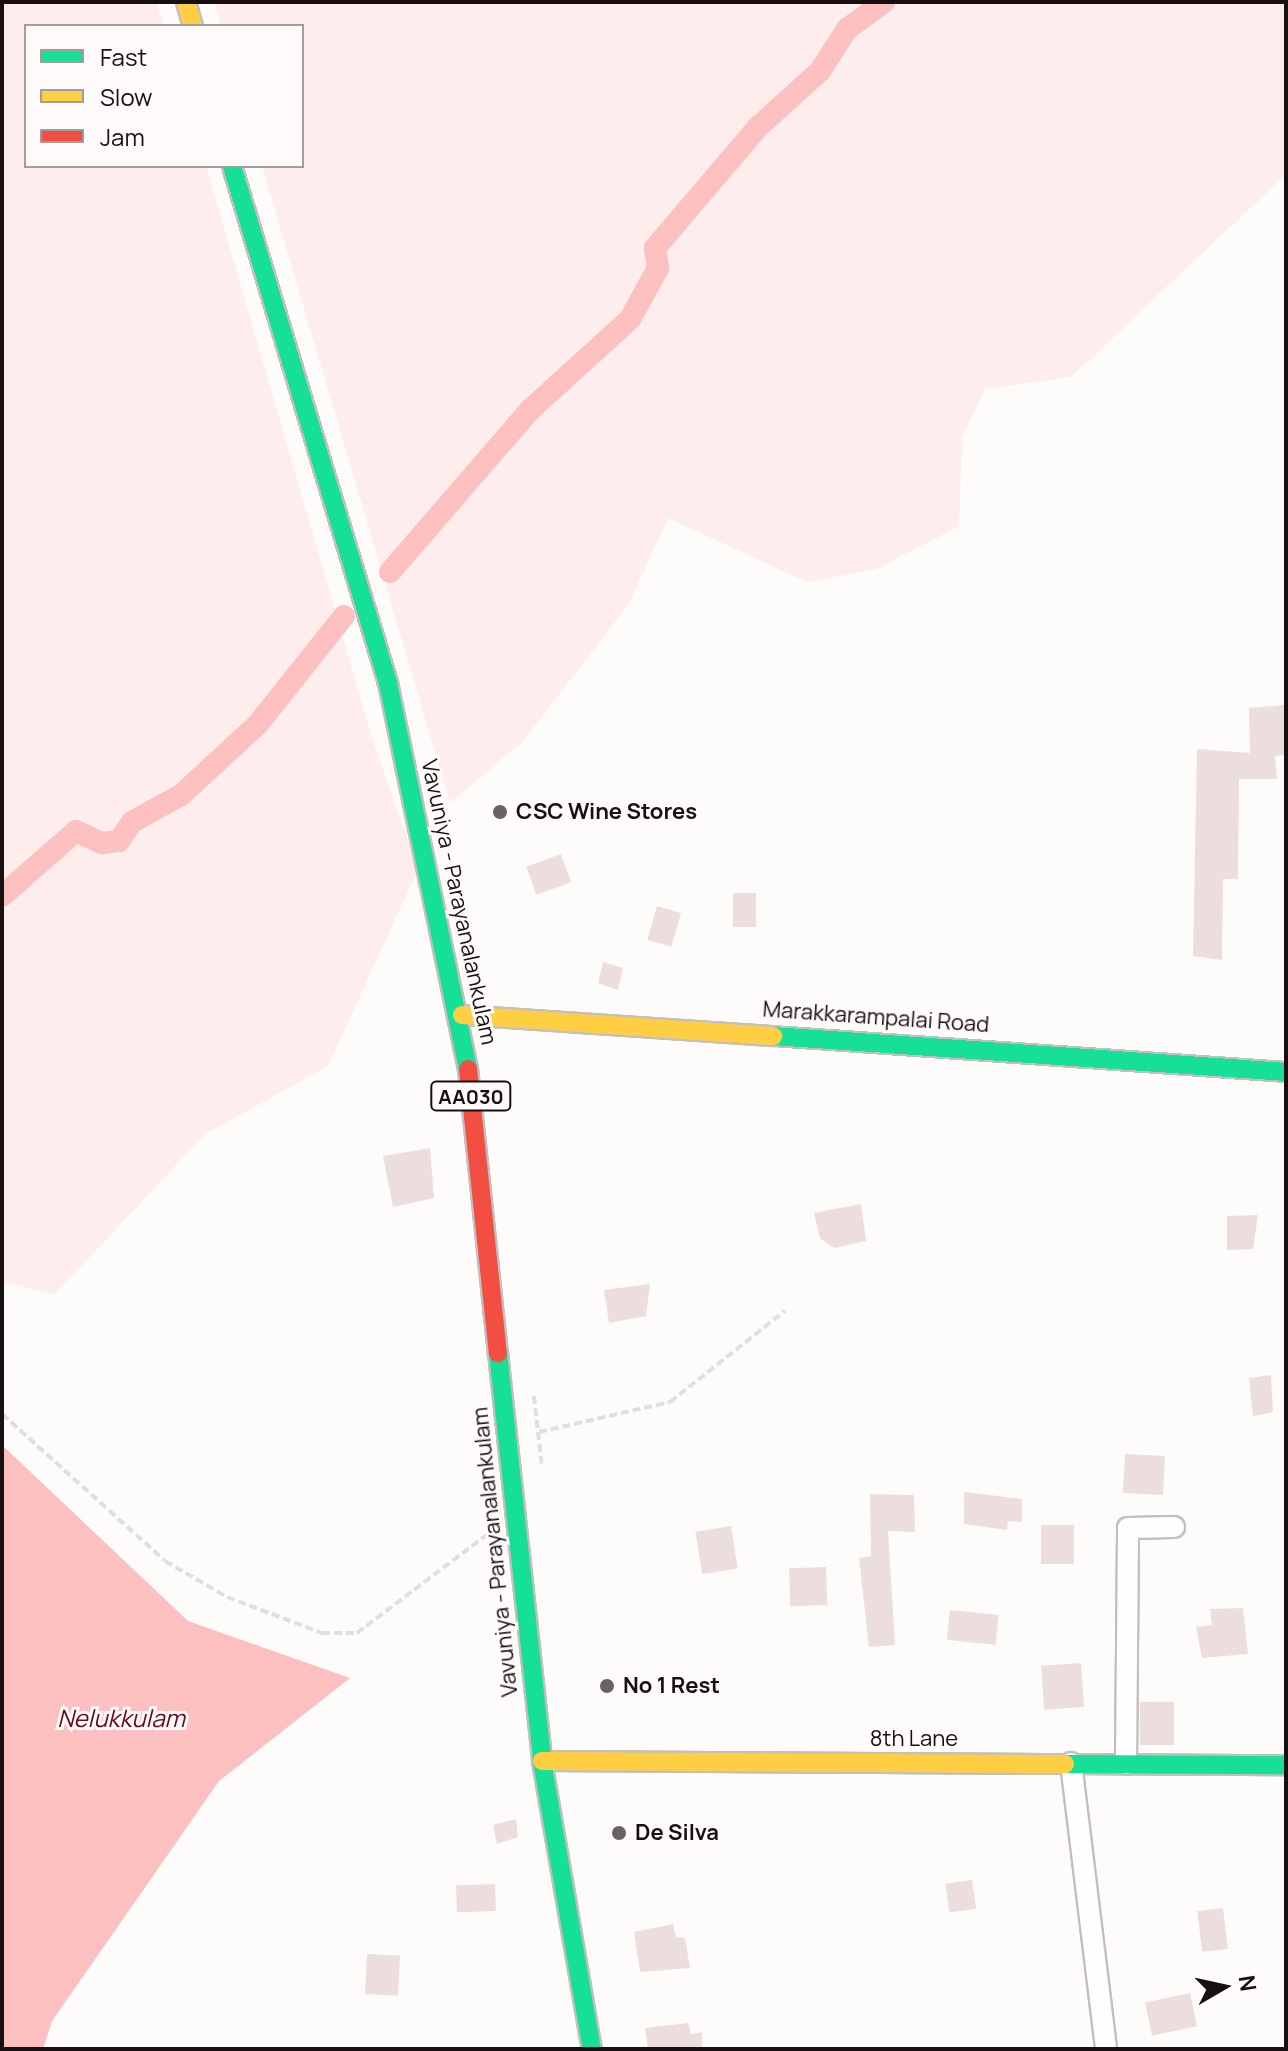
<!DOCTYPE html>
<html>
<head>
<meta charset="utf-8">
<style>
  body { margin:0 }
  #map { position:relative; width:1288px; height:2051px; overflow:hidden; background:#fefbfb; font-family:Manrope,sans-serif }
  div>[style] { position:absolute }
  .green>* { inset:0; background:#feeded }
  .water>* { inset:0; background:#fcc0c1 }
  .canal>* { height:22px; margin:-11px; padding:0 11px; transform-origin:11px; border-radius:11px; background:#fcc0c1 }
  .building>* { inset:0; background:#ecdede; transform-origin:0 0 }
  .path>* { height:4px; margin-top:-2px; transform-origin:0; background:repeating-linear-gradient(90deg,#dfdfdf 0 8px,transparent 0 12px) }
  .roads { filter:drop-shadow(2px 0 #c4bfbf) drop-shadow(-2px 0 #c4bfbf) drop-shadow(0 2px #c4bfbf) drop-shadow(0 -2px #c4bfbf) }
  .street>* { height:20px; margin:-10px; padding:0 10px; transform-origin:10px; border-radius:10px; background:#fffefe }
  .fast>* { height:18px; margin:-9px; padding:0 9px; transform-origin:9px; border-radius:9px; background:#16e098 }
  .slow>* { height:18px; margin:-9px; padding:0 9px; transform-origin:9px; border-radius:9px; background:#ffcf43 }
  .jam>* { height:18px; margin:-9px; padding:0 9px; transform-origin:9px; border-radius:9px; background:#f24e42 }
  .dots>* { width:22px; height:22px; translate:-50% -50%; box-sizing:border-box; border:4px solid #fffafa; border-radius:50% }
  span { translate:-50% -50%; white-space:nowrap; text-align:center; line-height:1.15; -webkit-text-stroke:6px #fffafa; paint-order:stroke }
  .shield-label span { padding:2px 6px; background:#fffafa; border:2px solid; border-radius:6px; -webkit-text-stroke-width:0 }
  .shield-label { font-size:20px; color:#181010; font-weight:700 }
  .poi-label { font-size:22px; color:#181010; font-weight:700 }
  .left { translate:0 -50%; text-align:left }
  .street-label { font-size:22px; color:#181010 }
  .water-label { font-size:24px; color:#680a1d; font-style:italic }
  .frame { position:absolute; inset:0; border:4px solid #181010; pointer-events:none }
  .legend { position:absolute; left:24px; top:24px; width:280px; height:144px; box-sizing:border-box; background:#fffafa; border:2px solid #a39c9c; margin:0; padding:10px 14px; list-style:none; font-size:24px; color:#181010 }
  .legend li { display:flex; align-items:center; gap:16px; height:40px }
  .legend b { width:40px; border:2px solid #a39c9c }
  .north { position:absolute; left:1184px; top:1947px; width:80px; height:80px; -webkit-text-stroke:6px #fffafa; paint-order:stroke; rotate:81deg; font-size:22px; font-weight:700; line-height:32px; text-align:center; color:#181010 }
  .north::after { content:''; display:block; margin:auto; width:28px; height:36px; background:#181010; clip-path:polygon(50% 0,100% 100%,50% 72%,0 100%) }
</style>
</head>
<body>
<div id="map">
  <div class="green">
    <div style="clip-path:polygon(2px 2px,157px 2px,163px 26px,26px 26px,26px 166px,206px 166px,372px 738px,418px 869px,328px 1066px,205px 1134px,55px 1294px,2px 1282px)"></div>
    <div style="clip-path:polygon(214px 2px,1286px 2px,1286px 174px,1071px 377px,985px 389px,962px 437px,959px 526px,877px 569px,807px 582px,668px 518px,628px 605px,523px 741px,450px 803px,262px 166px,302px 166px,302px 26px,221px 26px)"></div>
  </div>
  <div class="water">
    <div style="clip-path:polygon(2px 1445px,188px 1621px,350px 1678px,219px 1781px,52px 2021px,43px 2049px,2px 2049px)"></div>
  </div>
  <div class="canal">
    <div style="left:390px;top:572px;width:214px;rotate:-49.2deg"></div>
    <div style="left:530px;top:410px;width:135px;rotate:-42.3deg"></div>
    <div style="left:630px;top:319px;width:58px;rotate:-61.2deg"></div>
    <div style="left:658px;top:268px;width:20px;rotate:-99deg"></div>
    <div style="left:655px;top:248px;width:159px;rotate:-49.6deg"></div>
    <div style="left:758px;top:127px;width:84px;rotate:-42.1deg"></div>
    <div style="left:820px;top:71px;width:50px;rotate:-57.3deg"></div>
    <div style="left:847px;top:29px;width:46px;rotate:-36.1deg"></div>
    <div style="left:2px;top:896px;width:98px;rotate:-41.3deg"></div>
    <div style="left:76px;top:831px;width:29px;rotate:25deg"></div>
    <div style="left:102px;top:843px;width:17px;rotate:-7deg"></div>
    <div style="left:119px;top:841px;width:23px;rotate:-56deg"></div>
    <div style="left:132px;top:822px;width:56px;rotate:-28.9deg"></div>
    <div style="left:181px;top:795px;width:105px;rotate:-42.7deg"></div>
    <div style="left:258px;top:724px;width:138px;rotate:-51.5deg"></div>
  </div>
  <div class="building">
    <div style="clip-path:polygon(1284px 705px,1285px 755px,1275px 756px,1277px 779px,1239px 779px,1238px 879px,1223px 879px,1222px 960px,1193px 956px,1197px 749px,1250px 753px,1249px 708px)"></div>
    <div style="left:561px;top:854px;width:30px;height:37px;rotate:70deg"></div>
    <div style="left:733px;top:893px;width:23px;height:34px"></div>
    <div style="left:657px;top:906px;width:25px;height:35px;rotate:16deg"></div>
    <div style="clip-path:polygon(603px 962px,623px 968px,618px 990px,598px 983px)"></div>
    <div style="clip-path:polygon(430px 1148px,434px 1198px,393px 1207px,383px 1156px)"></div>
    <div style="clip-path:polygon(861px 1204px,866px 1241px,834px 1248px,820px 1238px,814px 1213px)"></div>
    <div style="clip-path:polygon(1258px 1215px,1253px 1249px,1227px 1250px,1227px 1216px)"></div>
    <div style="clip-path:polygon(650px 1284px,646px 1316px,609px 1323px,604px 1290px)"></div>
    <div style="clip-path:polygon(1271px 1375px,1273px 1412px,1253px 1416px,1249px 1378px)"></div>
    <div style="left:1125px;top:1454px;width:40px;height:39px;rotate:3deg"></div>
    <div style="clip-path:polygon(964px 1492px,1022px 1499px,1022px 1522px,1008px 1521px,1007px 1530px,964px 1524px)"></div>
    <div style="clip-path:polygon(870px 1494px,914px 1495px,915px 1532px,888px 1531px,895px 1645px,869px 1647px,859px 1558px,871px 1556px)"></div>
    <div style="left:1074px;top:1525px;width:39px;height:33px;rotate:90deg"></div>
    <div style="left:731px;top:1526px;width:43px;height:36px;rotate:81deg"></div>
    <div style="left:826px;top:1567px;width:38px;height:37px;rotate:88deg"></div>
    <div style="clip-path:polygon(1243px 1608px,1248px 1654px,1202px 1658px,1196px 1627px,1212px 1625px,1210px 1609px)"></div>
    <div style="left:950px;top:1610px;width:49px;height:30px;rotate:6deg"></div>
    <div style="left:1081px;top:1663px;width:44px;height:40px;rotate:86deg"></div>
    <div style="left:1174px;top:1702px;width:43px;height:34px;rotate:90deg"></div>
    <div style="clip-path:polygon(516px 1819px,518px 1837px,497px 1844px,493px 1825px)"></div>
    <div style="left:972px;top:1880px;width:29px;height:27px;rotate:82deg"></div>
    <div style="left:495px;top:1884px;width:27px;height:39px;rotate:88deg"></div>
    <div style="left:1223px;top:1908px;width:41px;height:26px;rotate:83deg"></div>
    <div style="clip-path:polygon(673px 1924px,676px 1937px,685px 1938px,690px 1968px,640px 1972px,634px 1932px)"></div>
    <div style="left:367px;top:1954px;width:33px;height:40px;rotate:3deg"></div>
    <div style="left:1190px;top:1993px;width:34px;height:46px;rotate:78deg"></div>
    <div style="clip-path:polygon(688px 2023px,691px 2034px,702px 2032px,702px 2049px,648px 2049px,645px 2028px)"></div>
  </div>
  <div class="path">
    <div style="left:534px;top:1396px;width:71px;rotate:83.6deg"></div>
    <div style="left:2px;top:1414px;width:219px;rotate:42deg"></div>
    <div style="left:165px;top:1561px;width:72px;rotate:30.1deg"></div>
    <div style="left:227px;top:1597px;width:102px;rotate:20.8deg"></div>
    <div style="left:322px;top:1633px;width:35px"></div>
    <div style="left:357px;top:1633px;width:166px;rotate:-37.1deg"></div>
    <div style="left:539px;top:1432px;width:134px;rotate:-12.9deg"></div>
    <div style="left:670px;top:1402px;width:147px;rotate:-38.4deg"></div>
  </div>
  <div class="roads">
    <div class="street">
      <div style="left:1071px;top:1763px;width:288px;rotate:83deg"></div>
      <div style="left:1126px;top:1764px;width:236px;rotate:-89.5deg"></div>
      <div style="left:1128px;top:1528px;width:46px;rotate:-1.2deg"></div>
    </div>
    <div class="fast">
      <div style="left:232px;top:166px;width:540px;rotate:73.21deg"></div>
      <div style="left:388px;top:683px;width:394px;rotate:78.3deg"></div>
      <div style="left:773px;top:1036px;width:514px;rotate:4.01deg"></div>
      <div style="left:498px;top:1353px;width:410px;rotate:83.8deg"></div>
      <div style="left:542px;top:1761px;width:292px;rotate:80.2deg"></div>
      <div style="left:1065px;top:1764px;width:221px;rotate:0.3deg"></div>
    </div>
    <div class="slow">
      <div style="left:186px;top:2px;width:25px;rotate:74deg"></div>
      <div style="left:462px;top:1015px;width:312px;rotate:3.9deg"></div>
      <div style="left:542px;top:1761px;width:523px;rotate:0.33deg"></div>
    </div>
    <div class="jam">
      <div style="left:468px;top:1069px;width:286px;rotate:84deg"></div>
    </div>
  </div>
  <div class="dots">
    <div style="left:500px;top:812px;background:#686262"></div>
    <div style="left:607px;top:1686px;background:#686262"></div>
    <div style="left:619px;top:1833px;background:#686262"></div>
  </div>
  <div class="shield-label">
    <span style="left:471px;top:1096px">AA030</span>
  </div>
  <div class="poi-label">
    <span class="left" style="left:516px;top:812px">CSC Wine Stores</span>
    <span class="left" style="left:623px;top:1686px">No 1 Rest</span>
    <span class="left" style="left:635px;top:1833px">De Silva</span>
  </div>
  <div class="street-label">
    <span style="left:459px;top:902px;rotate:78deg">Vavuniya - Parayanalankulam</span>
    <span style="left:876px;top:1017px;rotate:4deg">Marakkarampalai Road</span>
    <span style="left:495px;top:1552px;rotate:-96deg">Vavuniya - Parayanalankulam</span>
    <span style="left:914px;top:1739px">8th Lane</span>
  </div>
  <div class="water-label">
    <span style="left:121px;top:1718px">Nelukkulam</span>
  </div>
  <div class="frame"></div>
  <ul class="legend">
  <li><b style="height:10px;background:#16e098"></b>Fast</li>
  <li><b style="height:10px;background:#ffcf43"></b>Slow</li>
  <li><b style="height:10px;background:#f24e42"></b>Jam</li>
  </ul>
  <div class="north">N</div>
</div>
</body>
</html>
